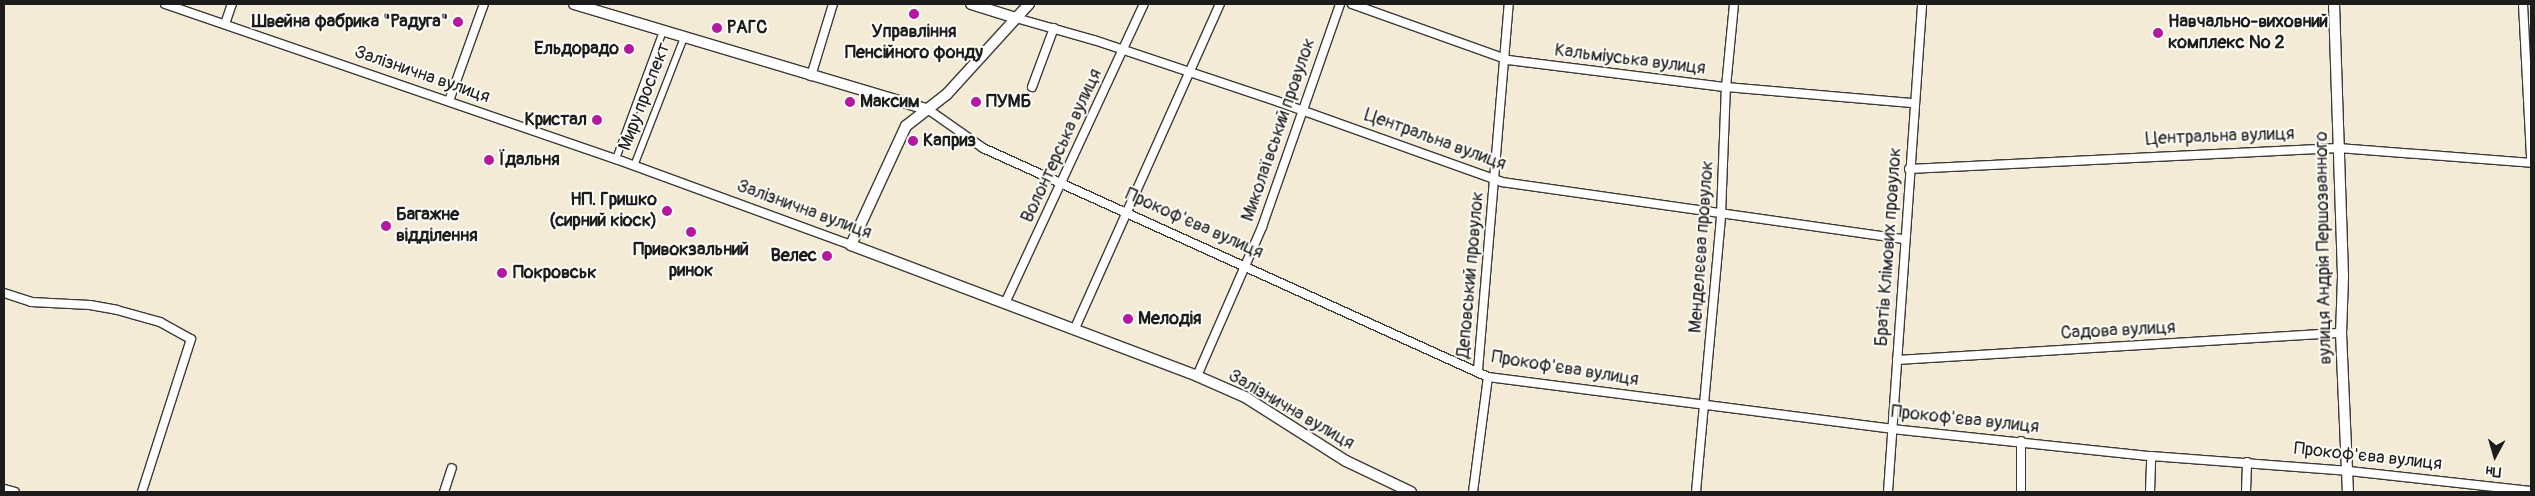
<!DOCTYPE html>
<html>
<head>
<meta charset="utf-8">
<style>
  body { margin:0 }
  #map { position:relative; width:2535px; height:496px; overflow:hidden; background:#f4ebd6; font-family:Pangolin,sans-serif }
  div>[style] { position:absolute }
  .roads { filter:drop-shadow(1px 0 #3c3b38) drop-shadow(-1px 0 #3c3b38) drop-shadow(0 1px #3c3b38) drop-shadow(0 -1px #3c3b38) }
  .pedestrian>* { height:5.5px; margin:-2.75px; padding:0 2.75px; transform-origin:2.75px; border-radius:2.75px; background:#fff }
  .minor>* { height:8px; margin:-4px; padding:0 4px; transform-origin:4px; border-radius:4px; background:#fff }
  .tertiary>* { height:10px; margin:-5px; padding:0 5px; transform-origin:5px; border-radius:5px; background:#fff }
  .dots>* { width:14px; height:14px; translate:-50% -50%; box-sizing:border-box; border:2px solid #fdfcf7; border-radius:50% }
  span { translate:-50% -50%; white-space:nowrap; text-align:center; line-height:1.15; -webkit-text-stroke:4px #fdfcf7; paint-order:stroke }
  .poi-label { font-size:18px; color:#1c1c1c; font-weight:700 }
  .right { translate:-100% -50%; text-align:right }
  .left { translate:0 -50%; text-align:left }
  .street-label { font-size:18px; color:#1c1c1c }
  .frame { position:absolute; inset:0; border:5px solid #1c1c1c; pointer-events:none }
  .north { position:absolute; left:2470px; top:431px; width:50px; height:50px; -webkit-text-stroke:4px #fdfcf7; paint-order:stroke; rotate:186deg; font-size:14px; font-weight:700; line-height:20px; text-align:center; color:#1c1c1c }
  .north::after { content:''; display:block; margin:auto; width:18px; height:22px; background:#1c1c1c; clip-path:polygon(50% 0,100% 100%,50% 72%,0 100%) }
</style>
</head>
<body>
<div id="map">
  <div class="roads">
    <div class="pedestrian">
      <div style="left:616px;top:159px;width:136px;rotate:-69.8deg"></div>
      <div style="left:634px;top:166px;width:137px;rotate:-68.7deg"></div>
    </div>
    <div class="minor">
      <div style="left:165px;top:4px;width:477px;rotate:19deg"></div>
      <div style="left:616px;top:159px;width:250px;rotate:20.1deg"></div>
      <div style="left:1352px;top:4px;width:166px;rotate:19.7deg"></div>
      <div style="left:1508px;top:60px;width:220px;rotate:7.1deg"></div>
      <div style="left:1726px;top:87px;width:189px;rotate:4.9deg"></div>
      <div style="left:2523px;top:4px;width:155px;rotate:87deg"></div>
      <div style="left:1016px;top:18px;width:81px;rotate:15.8deg"></div>
      <div style="left:1094px;top:40px;width:195px;rotate:18.5deg"></div>
      <div style="left:1279px;top:102px;width:237px;rotate:19.7deg"></div>
      <div style="left:1502px;top:182px;width:407px;rotate:8.1deg"></div>
      <div style="left:225px;top:24px;width:21px;rotate:-71deg"></div>
      <div style="left:811px;top:76px;width:75px;rotate:-73deg"></div>
      <div style="left:1032px;top:87px;width:63px;rotate:-69.6deg"></div>
      <div style="left:449px;top:101px;width:103px;rotate:-70.2deg"></div>
      <div style="left:929px;top:110px;width:66px;rotate:35.1deg"></div>
      <div style="left:983px;top:148px;width:554px;rotate:24.39deg"></div>
      <div style="left:1488px;top:377px;width:407px;rotate:7.3deg"></div>
      <div style="left:1892px;top:429px;width:260px;rotate:6deg"></div>
      <div style="left:2151px;top:456px;width:199px;rotate:4.3deg"></div>
      <div style="left:2349px;top:471px;width:183px;rotate:6.3deg"></div>
      <div style="left:1909px;top:169px;width:430px;rotate:-2.8deg"></div>
      <div style="left:2338px;top:148px;width:194px;rotate:4.4deg"></div>
      <div style="left:4px;top:293px;width:28px;rotate:18deg"></div>
      <div style="left:31px;top:302px;width:59px;rotate:2.9deg"></div>
      <div style="left:90px;top:305px;width:27px;rotate:10deg"></div>
      <div style="left:117px;top:310px;width:45px;rotate:15.6deg"></div>
      <div style="left:160px;top:322px;width:35px;rotate:29deg"></div>
      <div style="left:191px;top:339px;width:161px;rotate:107.8deg"></div>
      <div style="left:1006px;top:301px;width:327px;rotate:-65.1deg"></div>
      <div style="left:1075px;top:328px;width:355px;rotate:-65.9deg"></div>
      <div style="left:1897px;top:360px;width:445px;rotate:-3.5deg"></div>
      <div style="left:1478px;top:370px;width:367px;rotate:-85.2deg"></div>
      <div style="left:1197px;top:376px;width:163px;rotate:-66.4deg"></div>
      <div style="left:1262px;top:227px;width:236px;rotate:-70.7deg"></div>
      <div style="left:2021px;top:441px;width:51px;rotate:90deg"></div>
      <div style="left:4px;top:489px;width:11px;rotate:15deg"></div>
      <div style="left:444px;top:492px;width:25px;rotate:-72deg"></div>
      <div style="left:1473px;top:492px;width:116px;rotate:-82.6deg"></div>
      <div style="left:1696px;top:492px;width:278px;rotate:-84.8deg"></div>
      <div style="left:1721px;top:215px;width:128px;rotate:-87.8deg"></div>
      <div style="left:1726px;top:87px;width:83px;rotate:-84.5deg"></div>
      <div style="left:1888px;top:492px;width:489px;rotate:-86deg"></div>
      <div style="left:2150px;top:492px;width:36px;rotate:-88deg"></div>
      <div style="left:2246px;top:492px;width:30px;rotate:-88deg"></div>
    </div>
    <div class="tertiary">
      <div style="left:574px;top:4px;width:370px;rotate:16.6deg"></div>
      <div style="left:971px;top:4px;width:47px;rotate:17.3deg"></div>
      <div style="left:1029px;top:4px;width:122px;rotate:132.3deg"></div>
      <div style="left:947px;top:94px;width:52px;rotate:142deg"></div>
      <div style="left:906px;top:126px;width:131px;rotate:114.8deg"></div>
      <div style="left:851px;top:245px;width:370px;rotate:20.7deg"></div>
      <div style="left:1197px;top:376px;width:52px;rotate:23.6deg"></div>
      <div style="left:1245px;top:397px;width:120px;rotate:32.4deg"></div>
      <div style="left:1346px;top:461px;width:72px;rotate:25.5deg"></div>
      <div style="left:2334px;top:4px;width:273px;rotate:88.1deg"></div>
      <div style="left:2343px;top:277px;width:56px;rotate:92deg"></div>
      <div style="left:2341px;top:333px;width:159px;rotate:87.5deg"></div>
    </div>
  </div>
  <div class="dots">
    <div style="left:914px;top:14px;background:#b5179e"></div>
    <div style="left:458px;top:22px;background:#b5179e"></div>
    <div style="left:717px;top:28px;background:#b5179e"></div>
    <div style="left:2158px;top:33px;background:#b5179e"></div>
    <div style="left:629px;top:49px;background:#b5179e"></div>
    <div style="left:850px;top:102px;background:#b5179e"></div>
    <div style="left:976px;top:102px;background:#b5179e"></div>
    <div style="left:597px;top:120px;background:#b5179e"></div>
    <div style="left:913px;top:141px;background:#b5179e"></div>
    <div style="left:489px;top:160px;background:#b5179e"></div>
    <div style="left:667px;top:211px;background:#b5179e"></div>
    <div style="left:386px;top:226px;background:#b5179e"></div>
    <div style="left:691px;top:232px;background:#b5179e"></div>
    <div style="left:827px;top:256px;background:#b5179e"></div>
    <div style="left:502px;top:273px;background:#b5179e"></div>
    <div style="left:1128px;top:319px;background:#b5179e"></div>
  </div>
  <div class="poi-label">
    <span class="right" style="left:448px;top:22px">Швейна фабрика "Радуга"</span>
    <span class="left" style="left:2168px;top:33px">Навчально-виховний<br>комплекс № 2</span>
    <span class="left" style="left:727px;top:28px">РАГС</span>
    <span style="left:914px;top:43px">Управління<br>Пенсійного фонду</span>
    <span class="right" style="left:619px;top:49px">Ельдорадо</span>
    <span class="left" style="left:860px;top:102px">Максим</span>
    <span class="left" style="left:986px;top:102px">ПУМБ</span>
    <span class="right" style="left:587px;top:120px">Кристал</span>
    <span class="left" style="left:923px;top:141px">Каприз</span>
    <span class="left" style="left:499px;top:160px">Їдальня</span>
    <span class="right" style="left:657px;top:211px">НП. Гришко<br>(сирний кіоск)</span>
    <span class="left" style="left:396px;top:226px">Багажне<br>відділення</span>
    <span style="left:691px;top:261px">Привокзальний<br>ринок</span>
    <span class="right" style="left:817px;top:256px">Велес</span>
    <span class="left" style="left:513px;top:273px">Покровськ</span>
    <span class="left" style="left:1138px;top:319px">Мелодія</span>
  </div>
  <div class="street-label">
    <span style="left:1630px;top:60px;rotate:7deg">Кальміуська вулиця</span>
    <span style="left:422px;top:75px;rotate:19deg">Залізнична вулиця</span>
    <span style="left:645px;top:97px;rotate:-69deg">Миру проспект</span>
    <span style="left:1279px;top:130px;rotate:-71deg">Миколаївський провулок</span>
    <span style="left:2220px;top:137px;rotate:-2deg">Центральна вулиця</span>
    <span style="left:1435px;top:140px;rotate:20deg">Центральна вулиця</span>
    <span style="left:1062px;top:146px;rotate:-65deg">Волонтерська вулиця</span>
    <span style="left:804px;top:210px;rotate:20deg">Залізнична вулиця</span>
    <span style="left:1194px;top:224px;rotate:24deg">Прокоф'єва вулиця</span>
    <span style="left:1702px;top:247px;rotate:-86deg">Менделєєва провулок</span>
    <span style="left:1889px;top:247px;rotate:-86deg">Братів Клімових провулок</span>
    <span style="left:2324px;top:248px;rotate:-91deg">вулиця Андрія Першозванного</span>
    <span style="left:1471px;top:275px;rotate:-85deg">Деповський провулок</span>
    <span style="left:2118px;top:331px;rotate:-3deg">Садова вулиця</span>
    <span style="left:1565px;top:369px;rotate:9deg">Прокоф'єва вулиця</span>
    <span style="left:1291px;top:410px;rotate:30deg">Залізнична вулиця</span>
    <span style="left:1965px;top:420px;rotate:6deg">Прокоф'єва вулиця</span>
    <span style="left:2368px;top:457px;rotate:6deg">Прокоф'єва вулиця</span>
  </div>
  <div class="frame"></div>
  <div class="north">Пн</div>
</div>
</body>
</html>
